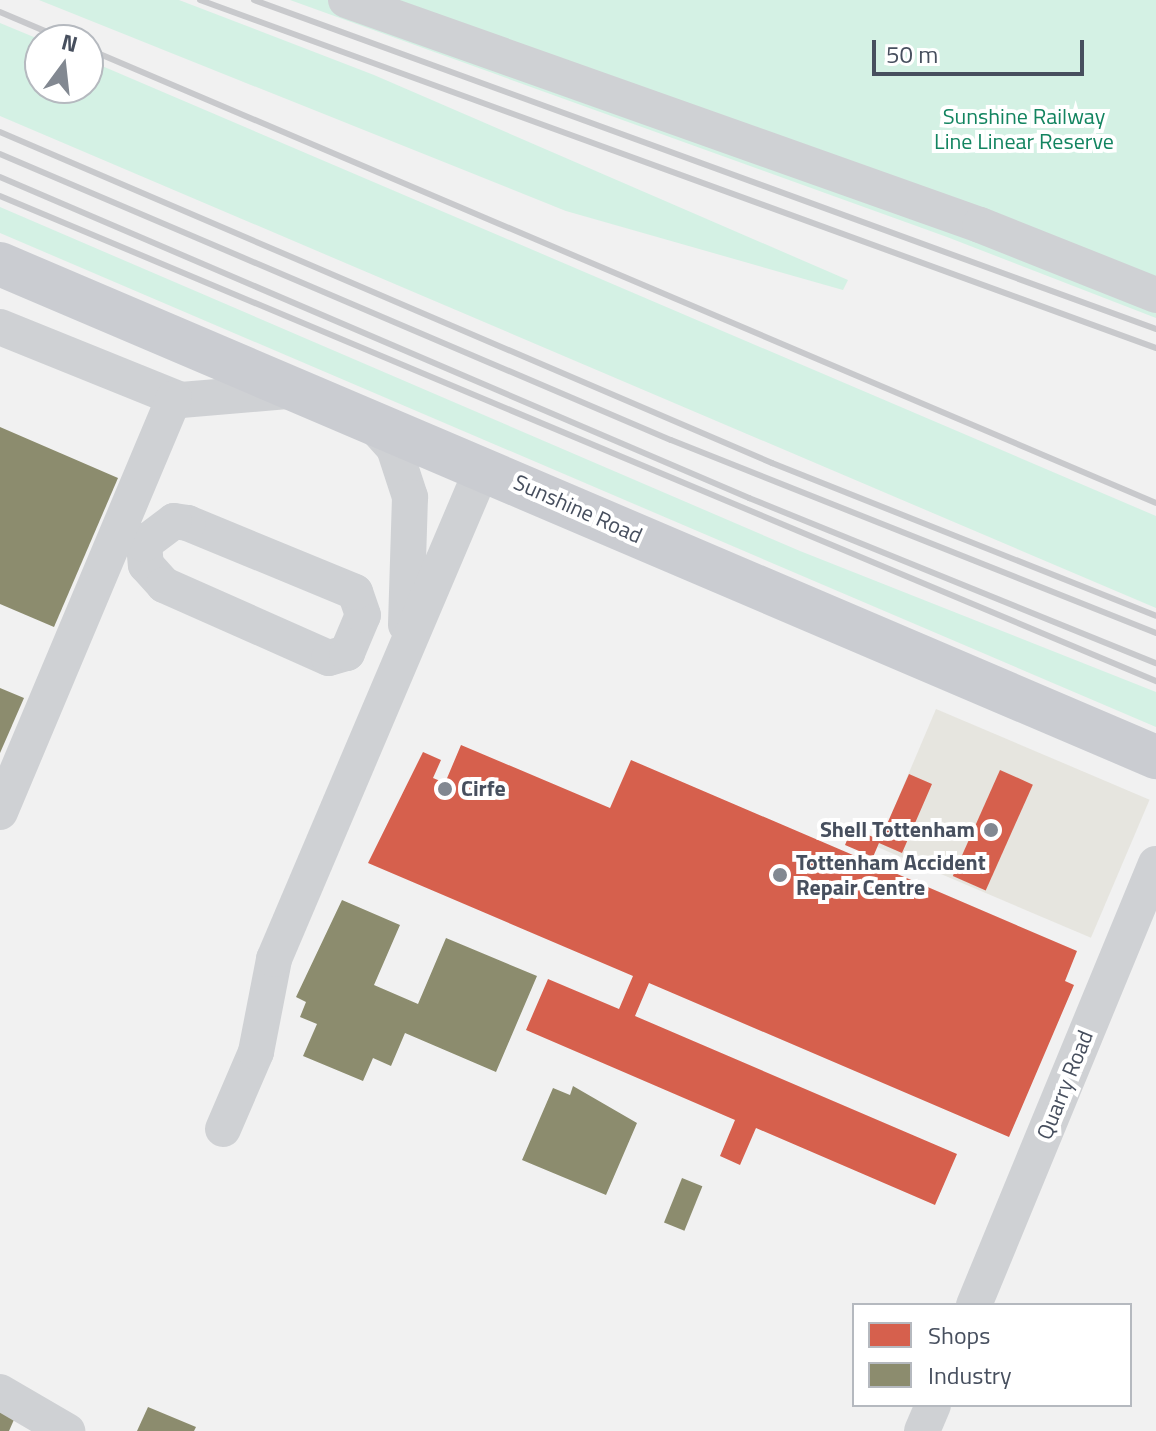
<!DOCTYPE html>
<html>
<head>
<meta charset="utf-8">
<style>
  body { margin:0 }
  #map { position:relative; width:1156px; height:1431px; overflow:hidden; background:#f1f1f1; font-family:"Titillium Web",sans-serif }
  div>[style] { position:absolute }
  .commercial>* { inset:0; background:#e6e5df; transform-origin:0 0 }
  .green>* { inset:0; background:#d4f1e4 }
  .shops>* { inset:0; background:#d6604d; transform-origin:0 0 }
  .industry>* { inset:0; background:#8c8c6e; transform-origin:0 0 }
  .minor>* { height:36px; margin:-18px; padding:0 18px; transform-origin:18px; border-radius:18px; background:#cfd1d4 }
  .major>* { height:44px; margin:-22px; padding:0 22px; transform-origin:22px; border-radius:22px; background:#caccd1 }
  .rail>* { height:6px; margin:-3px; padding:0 3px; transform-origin:3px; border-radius:3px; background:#c8c9cc }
  .dots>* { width:22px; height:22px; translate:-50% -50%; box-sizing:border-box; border:4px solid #fff; border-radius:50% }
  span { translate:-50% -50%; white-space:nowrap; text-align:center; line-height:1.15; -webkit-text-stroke:8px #fff; paint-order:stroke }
  .park-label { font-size:22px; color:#138460 }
  .street-label { font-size:22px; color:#474f5e }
  .poi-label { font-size:22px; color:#474f5e; font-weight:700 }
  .left { translate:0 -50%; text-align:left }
  .right { translate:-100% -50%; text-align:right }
  .legend { position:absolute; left:852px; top:1303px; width:280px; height:104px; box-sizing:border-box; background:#fff; border:2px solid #b5b9bf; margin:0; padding:10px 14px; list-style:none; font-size:24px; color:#474f5e }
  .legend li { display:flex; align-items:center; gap:16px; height:40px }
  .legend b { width:40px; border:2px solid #b5b9bf }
  .north { position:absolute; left:24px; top:24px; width:80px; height:80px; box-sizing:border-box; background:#fff; border:2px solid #b5b9bf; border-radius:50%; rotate:15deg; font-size:22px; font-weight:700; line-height:32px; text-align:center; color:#474f5e }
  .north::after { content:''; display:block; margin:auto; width:28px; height:36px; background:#828891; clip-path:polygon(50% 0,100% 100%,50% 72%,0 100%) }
  .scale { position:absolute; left:872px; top:40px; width:212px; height:36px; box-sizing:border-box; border:4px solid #474f5e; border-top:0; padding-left:10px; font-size:24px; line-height:28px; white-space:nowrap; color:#474f5e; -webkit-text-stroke:6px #fff; paint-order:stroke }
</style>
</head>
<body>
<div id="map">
  <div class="commercial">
    <div style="left:936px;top:709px;width:232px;height:150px;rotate:23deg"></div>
  </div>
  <div class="green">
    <div style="clip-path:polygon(39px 0,179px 0,374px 75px,848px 280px,843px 290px,566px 211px)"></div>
    <div style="clip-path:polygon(290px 0,1156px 0,1156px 318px,947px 237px)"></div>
    <div style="clip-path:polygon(0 23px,41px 40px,40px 88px,88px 88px,88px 60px,1156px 516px,1156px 608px,0 116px)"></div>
    <div style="clip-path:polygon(0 207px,800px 551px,1156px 692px,1156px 727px,0 233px)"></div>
  </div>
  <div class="shops">
    <div style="clip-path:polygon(461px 745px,610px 808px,631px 760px,1077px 951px,1065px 981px,1074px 985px,1009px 1137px,649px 983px,635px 1016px,957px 1154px,935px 1205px,756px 1128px,740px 1165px,720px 1156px,735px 1120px,526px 1030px,548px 979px,619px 1009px,633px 976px,368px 863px,423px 752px,441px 760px,433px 778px,445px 783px)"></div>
    <div style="left:1000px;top:770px;width:36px;height:116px;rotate:24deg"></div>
    <div style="clip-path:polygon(909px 774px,932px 784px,902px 853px,879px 843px,873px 857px,845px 845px,852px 828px,880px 840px)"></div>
  </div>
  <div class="industry">
    <div style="clip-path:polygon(0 427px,118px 478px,54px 627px,0 604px)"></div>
    <div style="clip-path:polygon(0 688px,24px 698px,0 753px)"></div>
    <div style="clip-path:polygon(342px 900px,400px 925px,374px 985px,418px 1004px,446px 938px,537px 976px,496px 1072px,405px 1033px,391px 1066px,373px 1058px,363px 1081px,303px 1056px,317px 1024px,300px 1017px,306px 1002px,296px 997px)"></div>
    <div style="clip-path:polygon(573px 1086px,637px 1123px,606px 1195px,522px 1160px,553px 1088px,570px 1095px)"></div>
    <div style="left:682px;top:1178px;width:22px;height:48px;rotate:22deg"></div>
    <div style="clip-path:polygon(148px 1407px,196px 1427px,194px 1431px,137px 1431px)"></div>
    <div style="clip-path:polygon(0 1408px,16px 1415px,9px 1431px,0 1431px)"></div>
  </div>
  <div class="minor">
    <div style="left:346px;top:0;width:673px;rotate:19.54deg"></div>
    <div style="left:980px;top:225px;width:189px;rotate:21.7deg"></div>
    <div style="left:0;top:327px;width:195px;rotate:22deg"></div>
    <div style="left:181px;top:400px;width:118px;rotate:-4.8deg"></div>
    <div style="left:367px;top:418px;width:40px;rotate:48deg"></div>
    <div style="left:394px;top:448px;width:52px;rotate:71.9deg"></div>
    <div style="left:410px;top:497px;width:128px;rotate:91.8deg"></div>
    <div style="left:121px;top:533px;width:25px;rotate:26deg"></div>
    <div style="left:144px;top:544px;width:21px;rotate:85deg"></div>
    <div style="left:146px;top:565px;width:27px;rotate:48deg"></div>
    <div style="left:164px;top:585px;width:180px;rotate:23.9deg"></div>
    <div style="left:329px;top:658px;width:19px;rotate:-16deg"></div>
    <div style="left:347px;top:653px;width:41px;rotate:-67.2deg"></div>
    <div style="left:363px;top:615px;width:24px;rotate:-109deg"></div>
    <div style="left:355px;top:592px;width:181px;rotate:-157.6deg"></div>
    <div style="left:188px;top:523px;width:14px;rotate:-172deg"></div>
    <div style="left:174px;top:521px;width:38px;rotate:143deg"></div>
    <div style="left:0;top:812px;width:449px;rotate:-67.2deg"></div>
    <div style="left:223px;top:1129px;width:84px;rotate:-66.8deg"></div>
    <div style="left:256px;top:1052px;width:95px;rotate:-79deg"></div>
    <div style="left:274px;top:959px;width:535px;rotate:-66.98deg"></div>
    <div style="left:974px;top:1305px;width:477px;rotate:-67.6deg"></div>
    <div style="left:0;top:1392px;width:78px;rotate:30.2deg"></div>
    <div style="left:922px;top:1431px;width:28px;rotate:-67deg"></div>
  </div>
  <div class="major">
    <div style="left:0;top:264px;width:1257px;rotate:23.1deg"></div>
  </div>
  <div class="rail">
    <div style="left:200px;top:0;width:1017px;rotate:20deg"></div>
    <div style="left:254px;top:0;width:960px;rotate:20.04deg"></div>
    <div style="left:0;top:12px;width:72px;rotate:23deg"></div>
    <div style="left:88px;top:49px;width:1160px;rotate:23.03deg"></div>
    <div style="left:0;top:132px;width:840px;rotate:23.21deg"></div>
    <div style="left:772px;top:463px;width:413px;rotate:21.7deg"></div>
    <div style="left:0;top:154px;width:729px;rotate:23.09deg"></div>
    <div style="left:671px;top:440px;width:522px;rotate:21.7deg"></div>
    <div style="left:0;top:177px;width:815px;rotate:23.2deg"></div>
    <div style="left:749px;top:498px;width:439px;rotate:22.1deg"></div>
    <div style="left:0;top:196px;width:1254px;rotate:22.76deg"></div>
  </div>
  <div class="dots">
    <div style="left:445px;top:789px;background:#828891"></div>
    <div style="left:991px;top:830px;background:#828891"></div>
    <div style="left:780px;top:875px;background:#828891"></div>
  </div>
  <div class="park-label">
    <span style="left:1024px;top:129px">Sunshine Railway<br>Line Linear Reserve</span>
  </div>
  <div class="street-label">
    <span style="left:578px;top:509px;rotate:24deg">Sunshine Road</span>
    <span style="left:1065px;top:1085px;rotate:-68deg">Quarry Road</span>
  </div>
  <div class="poi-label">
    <span class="left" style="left:461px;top:789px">Cirfe</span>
    <span class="right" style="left:975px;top:830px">Shell Tottenham</span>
    <span class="left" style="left:796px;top:875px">Tottenham Accident<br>Repair Centre</span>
  </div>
  <ul class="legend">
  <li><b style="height:22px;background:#d6604d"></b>Shops</li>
  <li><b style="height:22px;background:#8c8c6e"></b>Industry</li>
  </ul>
  <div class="north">N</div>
  <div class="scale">50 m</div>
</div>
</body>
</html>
